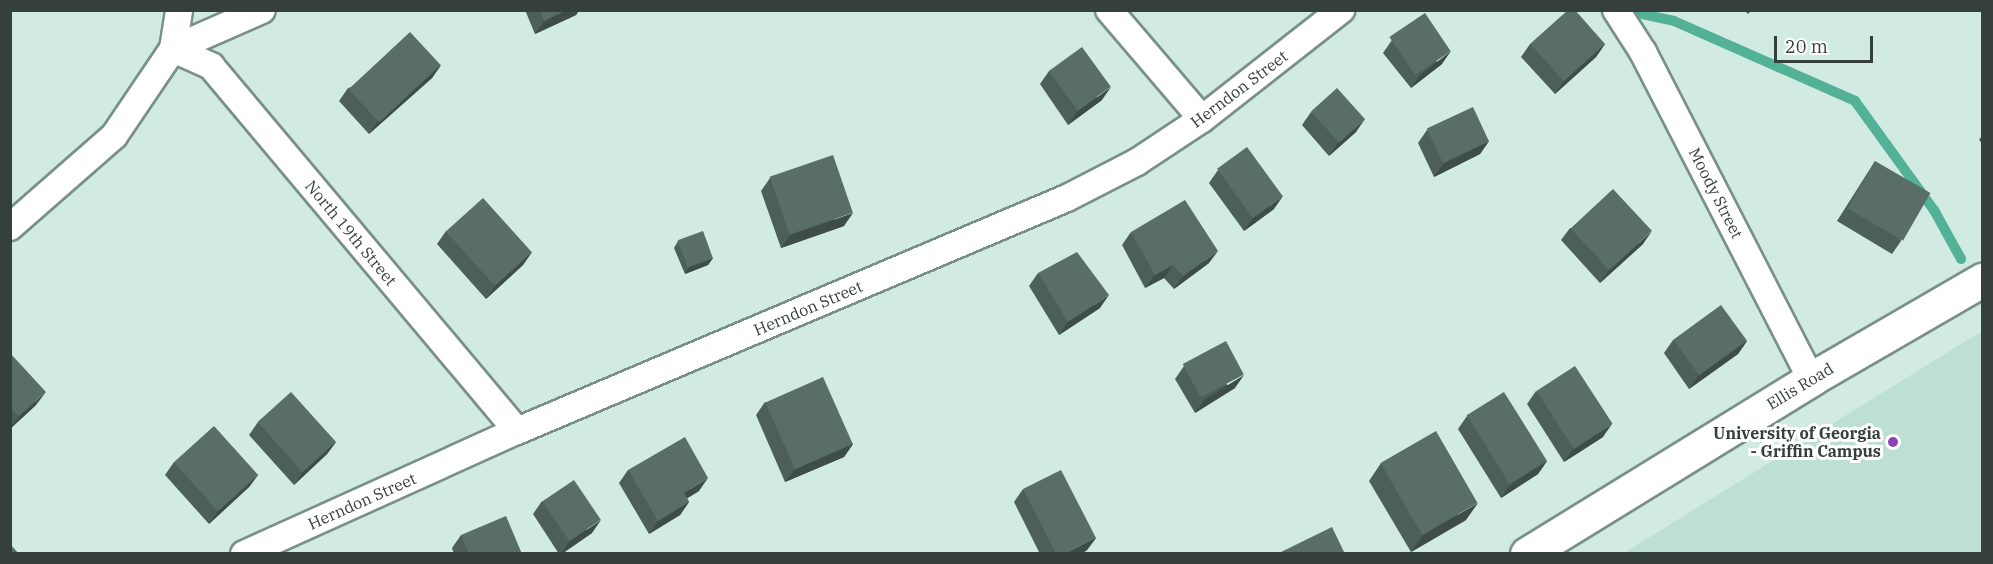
<!DOCTYPE html>
<html>
<head>
<meta charset="utf-8">
<style>
  body { margin:0 }
  #map { position:relative; width:1993px; height:564px; overflow:hidden; background:#d1eae2; font-family:"IBM Plex Serif",serif }
  div>[style] { position:absolute }
  .built>* { inset:0; background:#bedfd4 }
  .stream>* { height:10px; margin:-5px; padding:0 5px; transform-origin:5px; border-radius:5px; background:#52b196 }
  .roads { filter:drop-shadow(2px 0 #799088) drop-shadow(-2px 0 #799088) drop-shadow(0 2px #799088) drop-shadow(0 -2px #799088) }
  .street>* { height:26px; margin:-13px; padding:0 13px; transform-origin:13px; border-radius:13px; background:#fff }
  .secondary>* { height:33px; margin:-16.5px; padding:0 16.5px; transform-origin:16.5px; border-radius:16.5px; background:#fff }
  .wall>* { inset:0; background:#4c5f58 }
  .shaded-wall>* { inset:0; background:#3e4d47 }
  .building>* { inset:0; background:#586e66; transform-origin:0 0 }
  .dots>* { width:16px; height:16px; translate:-50% -50%; box-sizing:border-box; border:3px solid #fff; border-radius:50% }
  span { translate:-50% -50%; white-space:nowrap; text-align:center; line-height:1.15; -webkit-text-stroke:6px #fff; paint-order:stroke }
  .street-label { font-size:16px; color:#353f3c }
  .poi-label { font-size:16px; color:#353f3c; font-weight:700 }
  .right { translate:-100% -50%; text-align:right }
  .frame { position:absolute; inset:0; border:12px solid #353f3c; pointer-events:none }
  .scale { position:absolute; left:1774px; top:36px; width:99px; height:27px; box-sizing:border-box; border:3px solid #353f3c; border-top:0; padding-left:8px; font-size:18px; line-height:21px; white-space:nowrap; color:#353f3c; -webkit-text-stroke:4px #fff; paint-order:stroke }
</style>
</head>
<body>
<div id="map">
  <div class="built">
    <div style="clip-path:polygon(1982px 331px,1982px 553px,1624px 553px)"></div>
  </div>
  <div class="stream">
    <div style="left:1624px;top:10px;width:51px;rotate:12.4deg"></div>
    <div style="left:1674px;top:21px;width:198px;rotate:23.8deg"></div>
    <div style="left:1855px;top:101px;width:135px;rotate:54.1deg"></div>
    <div style="left:1934px;top:210px;width:56px;rotate:61.1deg"></div>
  </div>
  <div class="roads">
    <div class="street">
      <div style="left:1109px;top:10px;width:143px;rotate:49.5deg"></div>
      <div style="left:1616px;top:10px;width:50px;rotate:57.3deg"></div>
      <div style="left:1643px;top:52px;width:368px;rotate:62.8deg"></div>
      <div style="left:173px;top:49px;width:42px;rotate:24.1deg"></div>
      <div style="left:211px;top:66px;width:476px;rotate:50deg"></div>
      <div style="left:173px;top:49px;width:39px;rotate:-81deg"></div>
      <div style="left:10px;top:227px;width:138px;rotate:-41.2deg"></div>
      <div style="left:114px;top:136px;width:105px;rotate:-55.9deg"></div>
      <div style="left:173px;top:49px;width:97px;rotate:-23.7deg"></div>
      <div style="left:244px;top:554px;width:299px;rotate:-24.3deg"></div>
      <div style="left:517px;top:431px;width:597px;rotate:-22.96deg"></div>
      <div style="left:1067px;top:198px;width:79px;rotate:-27.2deg"></div>
      <div style="left:1137px;top:162px;width:78px;rotate:-33.5deg"></div>
      <div style="left:1202px;top:119px;width:177px;rotate:-38.1deg"></div>
    </div>
    <div class="secondary">
      <div style="left:1527px;top:554px;width:334px;rotate:-31.6deg"></div>
      <div style="left:1811px;top:379px;width:198px;rotate:-30.1deg"></div>
    </div>
  </div>
  <div class="wall">
    <div style="clip-path:polygon(525px 10px,579px 10px,576px 15px,535px 34px)"></div>
    <div style="clip-path:polygon(1744px 10px,1752px 10px,1748px 14px)"></div>
    <div style="clip-path:polygon(1392px 40px,1442px 64px,1411px 88px,1383px 53px)"></div>
    <div style="clip-path:polygon(1530px 44px,1605px 44px,1596px 57px,1555px 94px,1521px 57px)"></div>
    <div style="clip-path:polygon(441px 65px,432px 78px,369px 134px,339px 101px,348px 88px)"></div>
    <div style="clip-path:polygon(1049px 71px,1102px 100px,1068px 125px,1040px 84px)"></div>
    <div style="clip-path:polygon(1311px 112px,1356px 132px,1329px 156px,1302px 125px)"></div>
    <div style="clip-path:polygon(1427px 130px,1489px 141px,1480px 154px,1434px 177px,1418px 143px)"></div>
    <div style="clip-path:polygon(1983px 134px,1983px 144px,1979px 140px)"></div>
    <div style="clip-path:polygon(1875px 161px,1901px 241px,1892px 254px,1837px 221px)"></div>
    <div style="clip-path:polygon(1218px 170px,1274px 209px,1244px 231px,1209px 183px)"></div>
    <div style="clip-path:polygon(770px 178px,844px 226px,781px 248px,761px 191px)"></div>
    <div style="clip-path:polygon(1570px 228px,1643px 244px,1600px 283px,1561px 240px)"></div>
    <div style="clip-path:polygon(446px 231px,532px 252px,523px 265px,486px 299px,437px 244px)"></div>
    <div style="clip-path:polygon(1131px 232px,1209px 263px,1174px 289px,1164px 278px,1145px 288px,1122px 245px)"></div>
    <div style="clip-path:polygon(678px 241px,713px 258px,708px 265px,685px 274px,674px 248px)"></div>
    <div style="clip-path:polygon(1038px 273px,1100px 308px,1059px 335px,1029px 286px)"></div>
    <div style="clip-path:polygon(1673px 340px,1747px 341px,1738px 354px,1689px 389px,1664px 353px)"></div>
    <div style="clip-path:polygon(10px 353px,36px 405px,10px 429px)"></div>
    <div style="clip-path:polygon(1184px 366px,1235px 388px,1195px 413px,1175px 379px)"></div>
    <div style="clip-path:polygon(1536px 391px,1603px 437px,1564px 462px,1527px 404px)"></div>
    <div style="clip-path:polygon(765px 402px,853px 444px,844px 457px,785px 482px,756px 415px)"></div>
    <div style="clip-path:polygon(1467px 416px,1547px 461px,1538px 474px,1501px 498px,1458px 429px)"></div>
    <div style="clip-path:polygon(258px 422px,336px 442px,327px 454px,294px 485px,249px 435px)"></div>
    <div style="clip-path:polygon(174px 462px,258px 475px,249px 487px,209px 524px,165px 475px)"></div>
    <div style="clip-path:polygon(1381px 463px,1466px 520px,1411px 552px,1369px 481px)"></div>
    <div style="clip-path:polygon(628px 470px,699px 491px,687px 498px,689px 502px,680px 515px,649px 534px,619px 483px)"></div>
    <div style="clip-path:polygon(1023px 489px,1096px 538px,1087px 550px,1081px 554px,1040px 554px,1014px 502px)"></div>
    <div style="clip-path:polygon(542px 501px,592px 533px,562px 554px,559px 554px,533px 514px)"></div>
    <div style="clip-path:polygon(461px 535px,522px 554px,454px 554px,452px 548px)"></div>
  </div>
  <div class="shaded-wall">
    <div style="clip-path:polygon(567px 10px,579px 10px,576px 15px,535px 34px,544px 21px)"></div>
    <div style="clip-path:polygon(1605px 44px,1596px 57px,1555px 94px,1564px 81px)"></div>
    <div style="clip-path:polygon(1451px 51px,1442px 64px,1411px 88px,1420px 75px)"></div>
    <div style="clip-path:polygon(441px 65px,432px 78px,369px 134px,378px 121px)"></div>
    <div style="clip-path:polygon(1111px 87px,1102px 100px,1068px 125px,1077px 112px)"></div>
    <div style="clip-path:polygon(1365px 119px,1356px 132px,1329px 156px,1338px 143px)"></div>
    <div style="clip-path:polygon(1489px 141px,1480px 154px,1434px 177px,1443px 164px)"></div>
    <div style="clip-path:polygon(1283px 196px,1274px 209px,1244px 231px,1253px 218px)"></div>
    <div style="clip-path:polygon(853px 213px,844px 226px,781px 248px,790px 235px)"></div>
    <div style="clip-path:polygon(1652px 231px,1643px 244px,1600px 283px,1609px 270px)"></div>
    <div style="clip-path:polygon(1218px 251px,1209px 263px,1174px 289px,1183px 276px)"></div>
    <div style="clip-path:polygon(532px 252px,523px 265px,486px 299px,495px 286px)"></div>
    <div style="clip-path:polygon(713px 258px,708px 265px,685px 274px,689px 267px)"></div>
    <div style="clip-path:polygon(1173px 265px,1164px 278px,1145px 288px,1155px 275px)"></div>
    <div style="clip-path:polygon(1109px 295px,1100px 308px,1059px 335px,1068px 322px)"></div>
    <div style="clip-path:polygon(1747px 341px,1738px 354px,1689px 389px,1698px 376px)"></div>
    <div style="clip-path:polygon(1244px 375px,1235px 388px,1195px 413px,1204px 400px)"></div>
    <div style="clip-path:polygon(46px 392px,36px 405px,10px 429px,19px 416px)"></div>
    <div style="clip-path:polygon(1612px 424px,1603px 437px,1564px 462px,1573px 449px)"></div>
    <div style="clip-path:polygon(336px 442px,327px 454px,294px 485px,303px 472px)"></div>
    <div style="clip-path:polygon(853px 444px,844px 457px,785px 482px,794px 470px)"></div>
    <div style="clip-path:polygon(1547px 461px,1538px 474px,1501px 498px,1510px 485px)"></div>
    <div style="clip-path:polygon(258px 475px,249px 487px,209px 524px,218px 511px)"></div>
    <div style="clip-path:polygon(708px 478px,699px 491px,675px 506px,684px 493px)"></div>
    <div style="clip-path:polygon(689px 502px,680px 515px,649px 534px,658px 521px)"></div>
    <div style="clip-path:polygon(1478px 503px,1466px 520px,1411px 552px,1423px 535px)"></div>
    <div style="clip-path:polygon(601px 520px,592px 533px,561px 554px,569px 542px)"></div>
    <div style="clip-path:polygon(1096px 538px,1087px 550px,1081px 554px,1065px 554px)"></div>
  </div>
  <div class="building">
    <div style="clip-path:polygon(540px 10px,567px 10px,544px 21px)"></div>
    <div style="clip-path:polygon(1568px 10px,1575px 10px,1605px 44px,1564px 81px,1530px 44px)"></div>
    <div style="left:1425px;top:13px;width:46px;height:43px;rotate:56deg"></div>
    <div style="left:410px;top:32px;width:45px;height:84px;rotate:47deg"></div>
    <div style="left:1082px;top:47px;width:49px;height:41px;rotate:54deg"></div>
    <div style="left:1337px;top:88px;width:42px;height:35px;rotate:48deg"></div>
    <div style="left:1473px;top:107px;width:38px;height:51px;rotate:65deg"></div>
    <div style="left:1247px;top:147px;width:61px;height:37px;rotate:54deg"></div>
    <div style="left:833px;top:155px;width:61px;height:67px;rotate:71deg"></div>
    <div style="left:1875px;top:161px;width:64px;height:55px;rotate:30deg"></div>
    <div style="left:1613px;top:189px;width:57px;height:58px;rotate:47deg"></div>
    <div style="left:483px;top:198px;width:73px;height:50px;rotate:48deg"></div>
    <div style="clip-path:polygon(1185px 200px,1218px 251px,1183px 276px,1173px 265px,1155px 275px,1131px 232px)"></div>
    <div style="left:703px;top:231px;width:29px;height:27px;rotate:70deg"></div>
    <div style="clip-path:polygon(1077px 252px,1109px 295px,1068px 322px,1038px 273px)"></div>
    <div style="left:1721px;top:305px;width:44px;height:59px;rotate:54deg"></div>
    <div style="left:1226px;top:341px;width:38px;height:49px;rotate:62deg"></div>
    <div style="clip-path:polygon(10px 353px,46px 392px,19px 416px,10px 407px)"></div>
    <div style="left:1575px;top:366px;width:69px;height:46px;rotate:57deg"></div>
    <div style="left:823px;top:377px;width:73px;height:63px;rotate:66deg"></div>
    <div style="left:291px;top:392px;width:67px;height:45px;rotate:48deg"></div>
    <div style="left:1504px;top:392px;width:81px;height:44px;rotate:58deg"></div>
    <div style="left:214px;top:426px;width:66px;height:54px;rotate:48deg"></div>
    <div style="left:1436px;top:431px;width:83px;height:64px;rotate:60deg"></div>
    <div style="clip-path:polygon(685px 437px,708px 478px,684px 493px,689px 502px,658px 521px,628px 470px)"></div>
    <div style="clip-path:polygon(1061px 470px,1096px 538px,1065px 554px,1056px 554px,1023px 489px)"></div>
    <div style="left:574px;top:480px;width:48px;height:38px;rotate:56deg"></div>
    <div style="clip-path:polygon(506px 516px,522px 554px,469px 554px,461px 535px)"></div>
    <div style="clip-path:polygon(1332px 527px,1345px 554px,1277px 554px)"></div>
    <div style="clip-path:polygon(10px 544px,19px 554px,10px 554px)"></div>
  </div>
  <div class="dots">
    <div style="left:1893px;top:442px;background:#8a44b7"></div>
  </div>
  <div class="street-label">
    <span style="left:1239px;top:89px;rotate:-37deg">Herndon Street</span>
    <span style="left:1716px;top:193px;rotate:63deg">Moody Street</span>
    <span style="left:351px;top:233px;rotate:50deg">North 19th Street</span>
    <span style="left:808px;top:308px;rotate:-23deg">Herndon Street</span>
    <span style="left:1800px;top:386px;rotate:-31deg">Ellis Road</span>
    <span style="left:362px;top:501px;rotate:-24deg">Herndon Street</span>
  </div>
  <div class="poi-label">
    <span class="right" style="left:1881px;top:442px">University of Georgia<br>- Griffin Campus</span>
  </div>
  <div class="frame"></div>
  <div class="scale">20 m</div>
</div>
</body>
</html>
